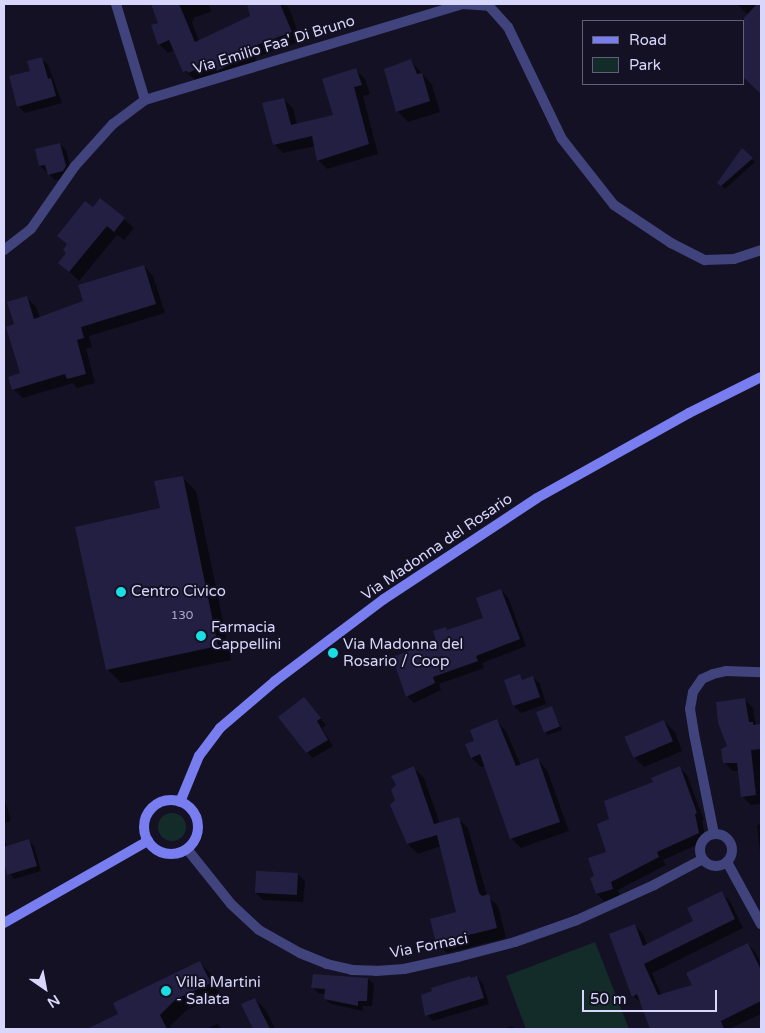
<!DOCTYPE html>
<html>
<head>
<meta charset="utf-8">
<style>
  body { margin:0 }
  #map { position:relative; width:765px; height:1033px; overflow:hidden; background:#131123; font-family:"Varela Round",sans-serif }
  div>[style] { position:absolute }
  .green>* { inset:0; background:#142c29 }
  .round { border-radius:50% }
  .shadow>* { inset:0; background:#0007 }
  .building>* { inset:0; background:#231f42; transform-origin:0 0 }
  .street>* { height:10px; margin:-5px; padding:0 5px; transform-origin:5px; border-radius:5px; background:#41437d }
  .street>.ring { margin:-5px; padding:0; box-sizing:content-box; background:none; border:10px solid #41437d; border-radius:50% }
  .secondary>* { height:10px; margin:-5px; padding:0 5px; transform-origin:5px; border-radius:5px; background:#787ef0 }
  .secondary>.ring { margin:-5px; padding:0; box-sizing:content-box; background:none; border:10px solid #787ef0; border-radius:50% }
  .dots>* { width:14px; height:14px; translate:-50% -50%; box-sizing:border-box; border:2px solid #131123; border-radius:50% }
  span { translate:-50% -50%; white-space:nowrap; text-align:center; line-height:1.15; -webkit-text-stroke:4px #131123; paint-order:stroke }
  .number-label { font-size:12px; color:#aba9cd }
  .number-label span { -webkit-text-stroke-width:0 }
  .street-label { font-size:15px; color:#d8d7fb }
  .poi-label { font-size:15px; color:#d8d7fb }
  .left { translate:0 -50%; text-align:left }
  .frame { position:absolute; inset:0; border:5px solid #d8d7fb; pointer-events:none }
  .legend { position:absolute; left:582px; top:20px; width:162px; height:65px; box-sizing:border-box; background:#131123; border:1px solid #626079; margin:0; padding:6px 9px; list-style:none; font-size:15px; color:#d8d7fb }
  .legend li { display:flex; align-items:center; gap:10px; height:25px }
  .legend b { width:25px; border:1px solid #626079 }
  .north { position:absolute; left:20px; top:963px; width:50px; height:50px; -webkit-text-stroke:4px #131123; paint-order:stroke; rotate:147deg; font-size:14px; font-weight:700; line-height:20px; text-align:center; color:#d8d7fb }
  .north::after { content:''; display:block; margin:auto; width:18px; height:22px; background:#d8d7fb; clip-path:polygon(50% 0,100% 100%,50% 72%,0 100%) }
  .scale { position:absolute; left:582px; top:990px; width:135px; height:22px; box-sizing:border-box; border:2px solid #d8d7fb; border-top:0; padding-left:6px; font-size:15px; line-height:18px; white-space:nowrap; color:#d8d7fb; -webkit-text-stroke:4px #131123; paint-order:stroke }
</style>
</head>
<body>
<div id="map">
  <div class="green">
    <div class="round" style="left:158px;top:813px;width:28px;height:28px"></div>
    <div style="clip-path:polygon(595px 942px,629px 1029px,526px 1029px,506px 976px)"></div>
  </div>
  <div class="shadow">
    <div style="clip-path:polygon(159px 4px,209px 4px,211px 12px,193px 18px,194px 21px,192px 22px,199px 41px,252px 17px,250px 10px,266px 4px,284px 4px,289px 8px,301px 41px,255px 58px,257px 62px,228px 79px,220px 72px,198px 82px,184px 71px,175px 50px,168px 53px,159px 44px)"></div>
    <div style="clip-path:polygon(737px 4px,761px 4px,761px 93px,744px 77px,742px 21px,748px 15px)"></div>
    <div style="clip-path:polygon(41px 58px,48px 65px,62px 103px,25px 113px,18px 106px,31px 72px)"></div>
    <div style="clip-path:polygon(410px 60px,432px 85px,440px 112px,408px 122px,397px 111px)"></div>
    <div style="clip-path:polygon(356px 70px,365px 79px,370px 94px,363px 96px,378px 154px,327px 169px,318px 160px,315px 146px,283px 153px,274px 144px,284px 99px,293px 108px,297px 125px,334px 116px)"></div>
    <div style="clip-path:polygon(60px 144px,66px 150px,72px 173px,70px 177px,55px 180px,40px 166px)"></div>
    <div style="clip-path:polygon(742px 150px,755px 162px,725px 189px,719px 183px)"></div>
    <div style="clip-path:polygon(93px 209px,124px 219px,134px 228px,124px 240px,117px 235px,79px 281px,60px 263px,68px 254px,68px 245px,59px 236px)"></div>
    <div style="clip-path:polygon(144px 266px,153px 276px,165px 313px,89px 336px,92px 347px,86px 349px,95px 383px,77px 388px,73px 383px,23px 398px,13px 389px,21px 374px,16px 325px,27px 298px,36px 307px,40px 318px,84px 302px)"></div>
    <div style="clip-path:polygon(182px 477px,196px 491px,231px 660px,121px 683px,107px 669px,161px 509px)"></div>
    <div style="clip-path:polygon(501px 590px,508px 597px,526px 646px,482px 663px,484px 668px,439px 684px,441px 690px,414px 703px,407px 696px,445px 628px,448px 631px,484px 618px)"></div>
    <div style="clip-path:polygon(519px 676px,524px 681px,533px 677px,540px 684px,546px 704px,521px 713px,514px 706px,505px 681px)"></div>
    <div style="clip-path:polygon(304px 698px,326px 725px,322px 728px,333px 746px,313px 758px,307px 752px)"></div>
    <div style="clip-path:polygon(745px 700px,753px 708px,756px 726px,761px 726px,761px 804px,751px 805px,742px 796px,739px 771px,733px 771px,724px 762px)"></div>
    <div style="clip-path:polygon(552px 707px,562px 730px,548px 735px,545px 732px)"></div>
    <div style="clip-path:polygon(497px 721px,506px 731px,521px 766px,538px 760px,547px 770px,569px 831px,521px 848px,511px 838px,486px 766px,481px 767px,472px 758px,476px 741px)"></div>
    <div style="clip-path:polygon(664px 721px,675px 732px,682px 751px,644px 767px,633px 756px)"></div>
    <div style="clip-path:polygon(679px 767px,687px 775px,704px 820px,702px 821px,706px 841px,663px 860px,666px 865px,618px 890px,620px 896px,605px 902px,597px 894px,592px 878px,596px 877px,608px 852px,611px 820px,654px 782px)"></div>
    <div style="clip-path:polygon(414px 768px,424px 778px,440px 824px,458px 818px,468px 828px,487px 896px,498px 906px,506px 938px,447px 953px,437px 943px,432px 920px,458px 913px,441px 846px,418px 854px,408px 844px,392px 805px,397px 801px)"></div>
    <div style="clip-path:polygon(4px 797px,11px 821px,4px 823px)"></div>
    <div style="clip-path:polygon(761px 824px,761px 861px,757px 825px)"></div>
    <div style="clip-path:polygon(4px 837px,7px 847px,29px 841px,34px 846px,41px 871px,14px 879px,7px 869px,4px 870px)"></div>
    <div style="clip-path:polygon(298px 874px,305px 881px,303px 902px,263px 900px,256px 893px)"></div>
    <div style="clip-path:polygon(721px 893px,730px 901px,743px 928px,652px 973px,662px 996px,693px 986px,748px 944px,756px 953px,761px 963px,761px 1014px,729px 1029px,651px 1029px,642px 1004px,633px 996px,635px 925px,643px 934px,647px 945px,695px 921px)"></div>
    <div style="clip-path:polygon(200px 963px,211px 974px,220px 994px,187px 1010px,170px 1026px,172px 1029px,99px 1029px,98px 1026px,120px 1015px)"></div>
    <div style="clip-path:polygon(477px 977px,483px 984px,489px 1004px,433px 1021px,427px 1015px)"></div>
    <div style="clip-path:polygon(368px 979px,374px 984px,372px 1006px,363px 1006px,363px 1011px,331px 1004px,325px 999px,325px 994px,318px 993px,313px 988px)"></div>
    <div style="clip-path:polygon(255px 999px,266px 1010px,275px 1029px,254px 1029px,243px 1005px)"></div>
    <div style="clip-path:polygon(217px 1024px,222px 1029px,206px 1029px)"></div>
    <div style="clip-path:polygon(512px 1026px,516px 1029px,502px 1029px)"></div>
  </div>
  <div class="building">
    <div style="clip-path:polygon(151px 4px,179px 4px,195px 42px,250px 16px,247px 4px,280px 4px,292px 32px,246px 49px,248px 52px,229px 61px,231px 64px,217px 71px,213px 62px,188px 73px,187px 71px,183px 72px,169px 40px,158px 45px,151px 25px,158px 23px)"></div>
    <div style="clip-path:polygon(757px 4px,761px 4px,761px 94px,744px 78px,744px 18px)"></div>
    <div style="clip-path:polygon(42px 57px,48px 79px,51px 78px,56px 96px,17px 107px,9px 76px,30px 71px,27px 61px)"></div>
    <div style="clip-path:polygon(411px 59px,417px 74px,422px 73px,430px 101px,396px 112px,384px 69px)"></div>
    <div style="clip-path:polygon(356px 68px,362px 85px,354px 87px,369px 144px,317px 161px,312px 136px,273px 145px,262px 103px,284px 98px,291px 125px,333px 115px,322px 79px)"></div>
    <div style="clip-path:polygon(60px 143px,66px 166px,63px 171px,48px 175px,45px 165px,39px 166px,35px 149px)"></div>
    <div style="clip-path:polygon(742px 148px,753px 158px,721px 186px,717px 183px)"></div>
    <div style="clip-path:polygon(100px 198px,125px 218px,114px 232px,107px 226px,69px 272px,58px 263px,66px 253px,63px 250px,67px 244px,57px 236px,85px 201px,93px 207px)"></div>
    <div style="clip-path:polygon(144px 265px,156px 304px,81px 327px,84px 338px,77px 340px,86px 374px,67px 379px,65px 374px,12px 390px,8px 377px,20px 373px,6px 327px,14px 324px,7px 302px,27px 296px,34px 319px,83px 301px,78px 285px)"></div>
    <div style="clip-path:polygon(183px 476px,218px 646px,106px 670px,75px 527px,160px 508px,154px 481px)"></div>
    <div style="clip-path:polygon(501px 589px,520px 639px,476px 656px,478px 661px,433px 677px,435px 683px,406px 697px,392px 657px,436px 641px,433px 631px,446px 627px,447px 630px,483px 618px,476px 598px)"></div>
    <div style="clip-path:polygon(520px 674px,522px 680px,533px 676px,540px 697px,513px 706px,504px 680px)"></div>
    <div style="clip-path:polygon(304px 697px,321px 718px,317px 721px,328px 740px,306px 753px,278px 717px)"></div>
    <div style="clip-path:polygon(745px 698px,749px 722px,753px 722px,753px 725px,761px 724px,761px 749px,751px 750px,756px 795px,741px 797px,737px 763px,723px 763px,721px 749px,727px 746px,718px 723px,716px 702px)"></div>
    <div style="left:552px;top:706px;width:22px;height:17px;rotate:69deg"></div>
    <div style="clip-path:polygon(497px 719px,516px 766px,538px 758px,560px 822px,510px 839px,480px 754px,471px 758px,465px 744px,474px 741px,470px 730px)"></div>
    <div style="left:664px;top:720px;width:23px;height:43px;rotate:67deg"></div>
    <div style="clip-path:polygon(414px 766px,434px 824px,459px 817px,479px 893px,482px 896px,489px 894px,497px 928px,436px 943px,430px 919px,456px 912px,437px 835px,407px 844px,390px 805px,395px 800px,391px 790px,396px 785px,391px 776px)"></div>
    <div style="clip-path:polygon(680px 766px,697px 813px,695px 814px,699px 833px,657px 852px,659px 857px,611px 882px,613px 889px,596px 894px,590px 878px,594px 876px,588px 858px,606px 852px,597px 824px,609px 819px,604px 801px,653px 782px,651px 778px)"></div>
    <div style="clip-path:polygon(29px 839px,37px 866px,7px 875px,4px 862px,4px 847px)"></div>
    <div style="left:298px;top:873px;width:22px;height:42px;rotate:93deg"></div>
    <div style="clip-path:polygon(722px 891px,735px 919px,644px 964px,658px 995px,692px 985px,686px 973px,748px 943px,761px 970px,761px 1001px,721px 1021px,724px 1029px,650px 1029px,637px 994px,632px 997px,609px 934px,635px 924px,643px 946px,693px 921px,687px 908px)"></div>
    <div style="clip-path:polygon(200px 961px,211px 983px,176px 999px,160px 1015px,167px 1029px,87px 1029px,118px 1014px,113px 1003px)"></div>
    <div style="clip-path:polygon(313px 974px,368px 978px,367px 1001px,358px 1001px,358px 1006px,324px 999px,325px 989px,311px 988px)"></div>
    <div style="clip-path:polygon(470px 976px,471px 978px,477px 976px,484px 998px,425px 1016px,421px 995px,432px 991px,431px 988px)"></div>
    <div style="clip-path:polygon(255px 998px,262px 1013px,270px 1029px,253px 1029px,241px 1004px)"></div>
  </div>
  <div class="street">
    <div style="left:116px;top:4px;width:100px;rotate:73.2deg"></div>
    <div style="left:4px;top:250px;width:34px;rotate:-38deg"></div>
    <div style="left:31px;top:229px;width:77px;rotate:-55.1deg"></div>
    <div style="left:75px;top:166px;width:57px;rotate:-47.9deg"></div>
    <div style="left:113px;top:124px;width:40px;rotate:-37deg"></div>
    <div style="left:145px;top:100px;width:331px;rotate:-16.8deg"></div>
    <div style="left:462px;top:4px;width:27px;rotate:4deg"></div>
    <div style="left:489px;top:6px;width:28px;rotate:48deg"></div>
    <div style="left:508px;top:27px;width:124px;rotate:64.3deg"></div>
    <div style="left:562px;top:139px;width:84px;rotate:51.8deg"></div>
    <div style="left:614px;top:205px;width:69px;rotate:33.7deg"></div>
    <div style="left:671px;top:243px;width:38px;rotate:27deg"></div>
    <div style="left:705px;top:260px;width:29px;rotate:-2deg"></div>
    <div style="left:734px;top:259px;width:28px;rotate:-18deg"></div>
    <div class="ring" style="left:700px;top:834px;width:22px;height:22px"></div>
    <div style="left:714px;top:834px;width:102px;rotate:-101.3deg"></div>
    <div style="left:694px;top:734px;width:25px;rotate:-99deg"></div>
    <div style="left:690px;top:709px;width:17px;rotate:-80deg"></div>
    <div style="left:693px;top:692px;width:16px;rotate:-55deg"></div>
    <div style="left:702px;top:679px;width:12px;rotate:-24deg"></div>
    <div style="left:713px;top:674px;width:13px;rotate:-13deg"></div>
    <div style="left:726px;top:671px;width:35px;rotate:2deg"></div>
    <div style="left:187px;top:849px;width:70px;rotate:51.3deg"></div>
    <div style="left:231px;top:904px;width:38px;rotate:43deg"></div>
    <div style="left:259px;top:930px;width:47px;rotate:29.3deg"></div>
    <div style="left:300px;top:953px;width:29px;rotate:22deg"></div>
    <div style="left:327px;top:964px;width:26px;rotate:13deg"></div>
    <div style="left:352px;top:970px;width:24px;rotate:2deg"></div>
    <div style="left:376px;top:971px;width:28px;rotate:-4deg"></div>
    <div style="left:404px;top:969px;width:55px;rotate:-12.5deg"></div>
    <div style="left:458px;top:957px;width:59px;rotate:-14.7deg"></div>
    <div style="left:515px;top:942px;width:66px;rotate:-19.5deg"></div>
    <div style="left:577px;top:920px;width:85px;rotate:-24.4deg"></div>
    <div style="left:654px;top:885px;width:55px;rotate:-28deg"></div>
    <div style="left:727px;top:862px;width:71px;rotate:61.3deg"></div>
  </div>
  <div class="secondary">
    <div class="ring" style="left:144px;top:800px;width:44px;height:44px"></div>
    <div style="left:180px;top:802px;width:50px;rotate:-67.6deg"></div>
    <div style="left:199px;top:756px;width:35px;rotate:-53deg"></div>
    <div style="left:220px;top:728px;width:72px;rotate:-40.5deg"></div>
    <div style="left:275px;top:681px;width:136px;rotate:-37deg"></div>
    <div style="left:384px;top:599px;width:183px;rotate:-33.4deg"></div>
    <div style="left:537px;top:498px;width:174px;rotate:-29.2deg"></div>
    <div style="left:689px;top:413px;width:80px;rotate:-26.6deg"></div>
    <div style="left:4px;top:923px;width:166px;rotate:-29.7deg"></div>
  </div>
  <div class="dots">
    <div style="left:121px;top:592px;background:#19dfe4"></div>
    <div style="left:201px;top:636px;background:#19dfe4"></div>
    <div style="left:333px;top:653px;background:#19dfe4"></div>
    <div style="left:166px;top:991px;background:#19dfe4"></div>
  </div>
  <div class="number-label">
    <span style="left:182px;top:616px">130</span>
  </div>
  <div class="street-label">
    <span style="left:274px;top:45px;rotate:-17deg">Via Emilio Faa' Di Bruno</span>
    <span style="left:437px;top:547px;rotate:-34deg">Via Madonna del Rosario</span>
    <span style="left:429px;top:946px;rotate:-11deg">Via Fornaci</span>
  </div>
  <div class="poi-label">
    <span class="left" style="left:131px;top:592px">Centro Civico</span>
    <span class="left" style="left:211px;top:636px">Farmacia<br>Cappellini</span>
    <span class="left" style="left:343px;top:653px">Via Madonna del<br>Rosario / Coop</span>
    <span class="left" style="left:176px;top:991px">Villa Martini<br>- Salata</span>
  </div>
  <div class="frame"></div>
  <ul class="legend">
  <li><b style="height:6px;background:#787ef0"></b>Road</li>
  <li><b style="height:14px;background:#142c29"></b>Park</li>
  </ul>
  <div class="north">N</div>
  <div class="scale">50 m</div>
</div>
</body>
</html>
